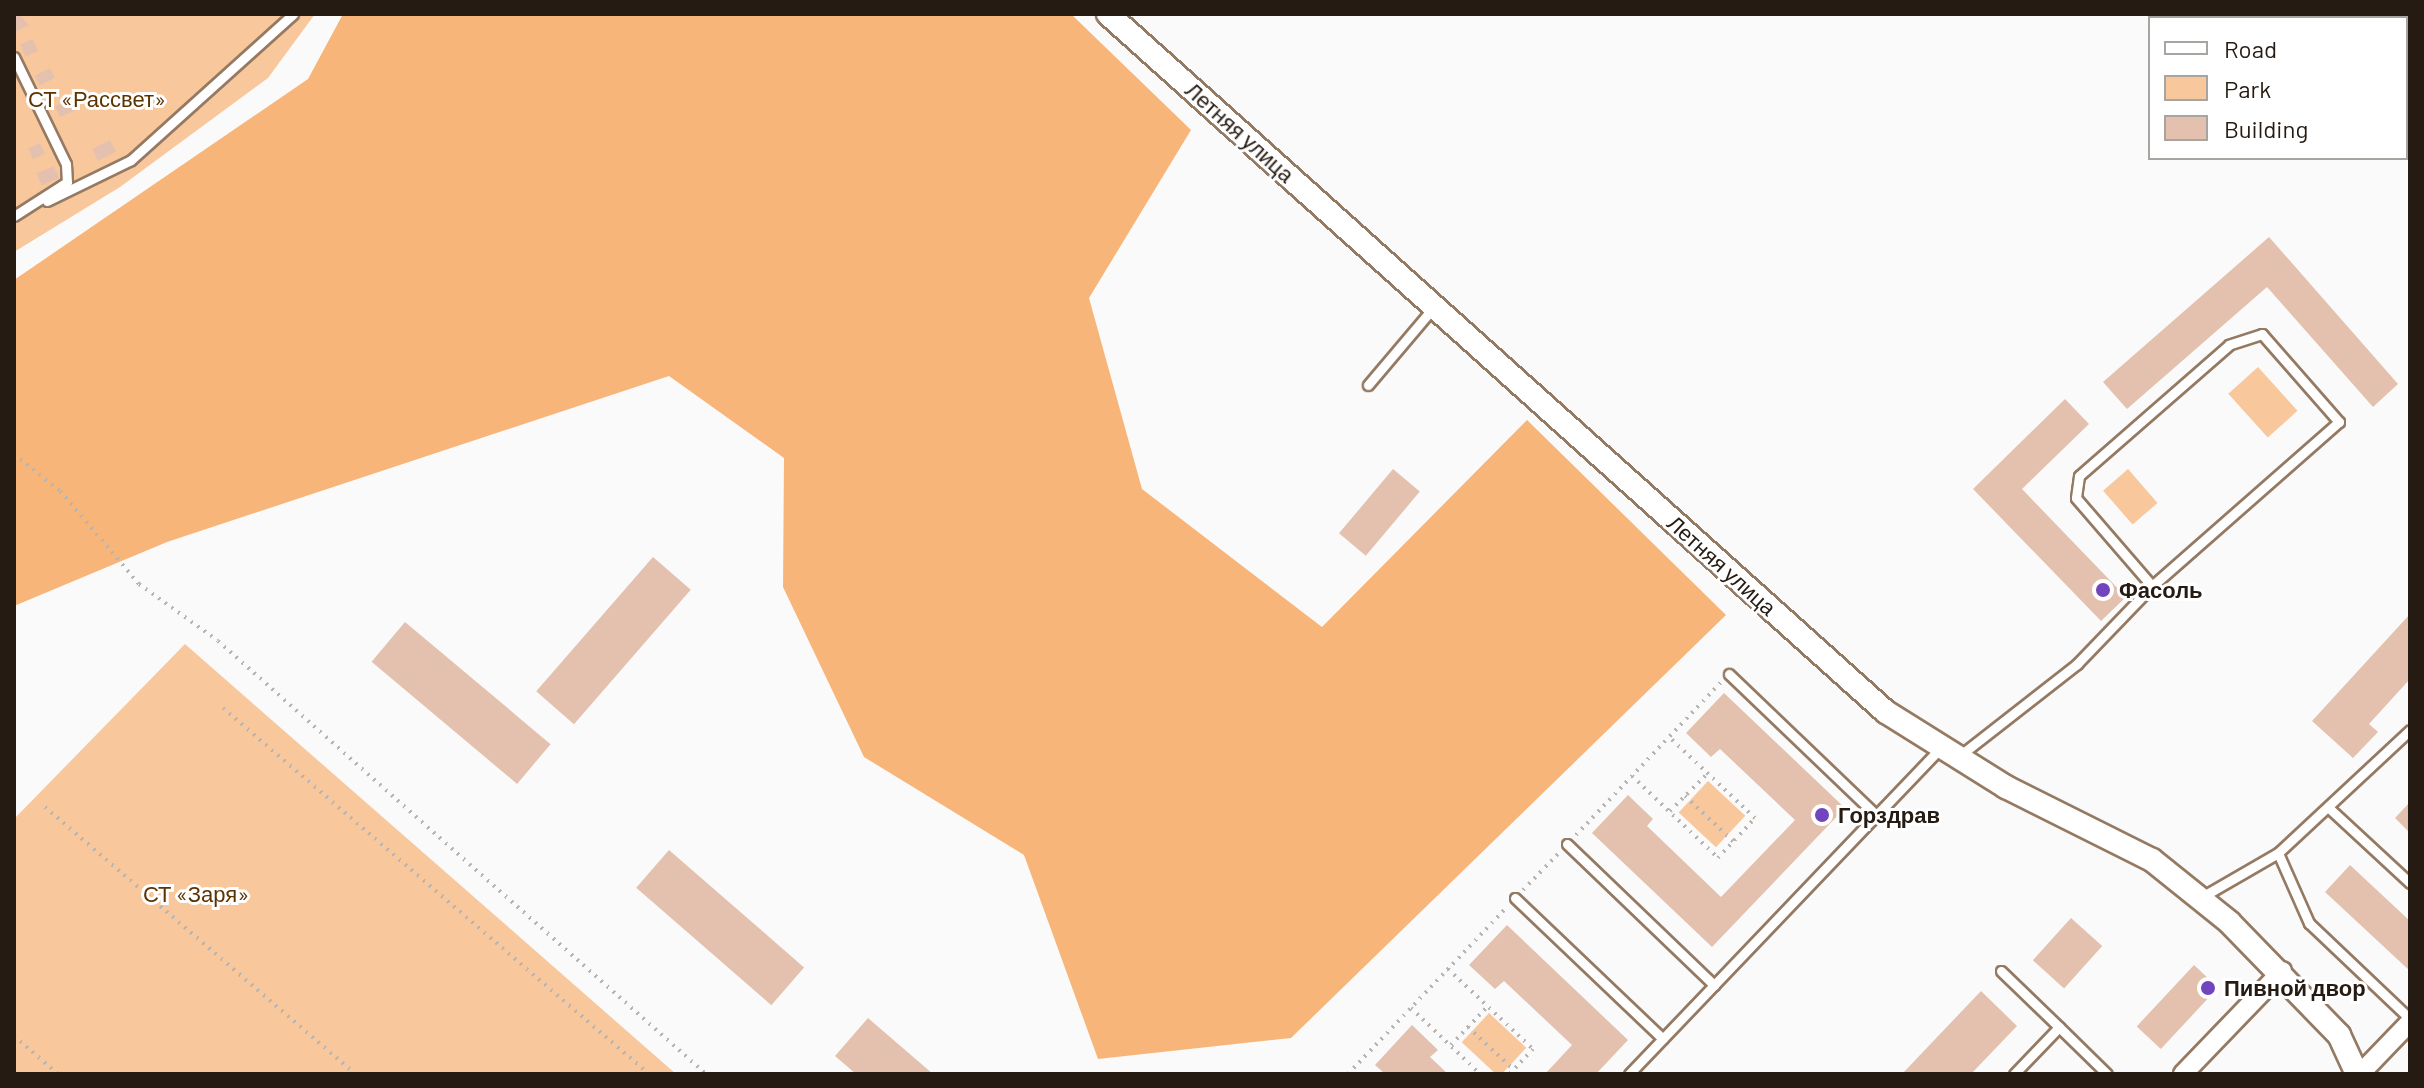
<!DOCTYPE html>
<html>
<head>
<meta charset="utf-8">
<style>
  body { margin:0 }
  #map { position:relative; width:2424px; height:1088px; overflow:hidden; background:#fafafa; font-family:Barlow,sans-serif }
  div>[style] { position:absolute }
  .green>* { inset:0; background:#f9c79c; transform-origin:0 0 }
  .forest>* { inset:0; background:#f8b579 }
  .building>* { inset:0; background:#e4c1ae; transform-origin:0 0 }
  .path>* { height:4px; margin-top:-2px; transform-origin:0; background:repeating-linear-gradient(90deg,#b7b4b1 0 2px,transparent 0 8px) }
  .roads { filter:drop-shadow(2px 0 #957a63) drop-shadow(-2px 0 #957a63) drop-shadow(0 2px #957a63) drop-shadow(0 -2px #957a63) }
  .service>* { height:9px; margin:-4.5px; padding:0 4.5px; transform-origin:4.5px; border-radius:4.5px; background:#fff }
  .minor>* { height:18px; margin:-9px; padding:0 9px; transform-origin:9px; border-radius:9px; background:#fff }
  .tertiary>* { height:22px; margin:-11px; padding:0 11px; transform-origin:11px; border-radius:11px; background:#fff }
  .dots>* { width:22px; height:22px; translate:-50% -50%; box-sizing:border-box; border:4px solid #fff; border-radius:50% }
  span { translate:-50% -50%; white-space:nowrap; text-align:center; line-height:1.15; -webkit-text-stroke:6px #fff; paint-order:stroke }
  .park-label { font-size:22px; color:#5e3302 }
  .street-label { font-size:22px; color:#261b12 }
  .poi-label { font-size:22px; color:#261b12; font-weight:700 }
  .left { translate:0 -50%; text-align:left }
  .frame { position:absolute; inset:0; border:16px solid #261b12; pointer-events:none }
  .legend { position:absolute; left:2148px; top:16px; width:260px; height:144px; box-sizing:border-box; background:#fff; border:2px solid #a8a4a0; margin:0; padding:10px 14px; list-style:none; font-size:24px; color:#261b12 }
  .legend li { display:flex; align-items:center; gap:16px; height:40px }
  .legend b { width:40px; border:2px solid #a8a4a0 }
</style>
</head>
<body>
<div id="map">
  <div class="green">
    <div style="clip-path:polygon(14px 14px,315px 14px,268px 78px,120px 187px,14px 252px)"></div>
    <div style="left:2258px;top:367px;width:59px;height:40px;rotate:48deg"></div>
    <div style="left:2128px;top:469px;width:45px;height:33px;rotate:49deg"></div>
    <div style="clip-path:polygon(185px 644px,676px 1074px,14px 1074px,14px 819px)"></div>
    <div style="left:1708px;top:781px;width:51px;height:43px;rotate:43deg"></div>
    <div style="left:1489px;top:1013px;width:51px;height:40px;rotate:43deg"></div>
  </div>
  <div class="forest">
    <div style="clip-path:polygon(343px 14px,1071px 14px,1191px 130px,1089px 298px,1142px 489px,1322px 627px,1527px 420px,1726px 615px,1291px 1038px,1098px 1059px,1024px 855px,864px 757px,783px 587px,784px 458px,669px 376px,167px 542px,14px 606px,14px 280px,308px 79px)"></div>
  </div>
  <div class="building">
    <div style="clip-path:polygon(19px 14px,29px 25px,15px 32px,14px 16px)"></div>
    <div style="left:33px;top:39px;width:13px;height:14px;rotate:67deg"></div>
    <div style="left:50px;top:68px;width:11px;height:17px;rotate:63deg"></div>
    <div style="left:76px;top:97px;width:12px;height:23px;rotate:66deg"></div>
    <div style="left:110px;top:140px;width:13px;height:20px;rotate:63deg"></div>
    <div style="left:40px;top:143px;width:12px;height:13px;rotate:66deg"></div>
    <div style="left:54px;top:166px;width:13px;height:19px;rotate:67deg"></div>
    <div style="clip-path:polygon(2269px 237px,2398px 384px,2373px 407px,2267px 287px,2127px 409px,2103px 382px)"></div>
    <div style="clip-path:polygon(2065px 399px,2089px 424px,2022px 489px,2126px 597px,2101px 621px,1973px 489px)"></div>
    <div style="left:1393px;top:469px;width:35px;height:84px;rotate:40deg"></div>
    <div style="left:653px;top:557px;width:50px;height:178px;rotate:41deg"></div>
    <div style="clip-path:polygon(2410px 614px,2410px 679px,2369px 724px,2378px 732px,2353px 758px,2312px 721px)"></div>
    <div style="left:405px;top:622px;width:190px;height:52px;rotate:40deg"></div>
    <div style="clip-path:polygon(1724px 693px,1845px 808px,1712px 947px,1592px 833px,1628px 795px,1653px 819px,1647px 826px,1721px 897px,1795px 820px,1720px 749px,1711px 757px,1686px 733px)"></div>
    <div style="clip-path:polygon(2410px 802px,2410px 833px,2395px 818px)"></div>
    <div style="left:669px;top:850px;width:179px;height:50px;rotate:41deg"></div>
    <div style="clip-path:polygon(2350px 865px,2410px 921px,2410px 971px,2325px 892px)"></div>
    <div style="left:2071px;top:918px;width:42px;height:57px;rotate:42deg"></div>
    <div style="clip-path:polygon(1507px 925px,1628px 1040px,1596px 1074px,1545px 1074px,1572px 1045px,1504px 981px,1495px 989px,1469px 965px)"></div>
    <div style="left:2194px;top:965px;width:33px;height:84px;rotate:43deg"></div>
    <div style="clip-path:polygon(1981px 991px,2017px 1026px,1971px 1074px,1902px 1074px)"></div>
    <div style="clip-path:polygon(868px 1018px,933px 1074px,856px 1074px,835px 1056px)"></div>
    <div style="clip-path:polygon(1412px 1025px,1438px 1050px,1430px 1057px,1448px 1074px,1385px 1074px,1375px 1065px)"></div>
  </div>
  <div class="path">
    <div style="left:14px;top:454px;width:59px;rotate:38.8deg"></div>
    <div style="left:60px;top:491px;width:122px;rotate:49.7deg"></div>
    <div style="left:139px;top:584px;width:97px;rotate:35.8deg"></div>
    <div style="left:218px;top:641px;width:652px;rotate:41.58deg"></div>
    <div style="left:223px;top:708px;width:562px;rotate:40.67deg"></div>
    <div style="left:1632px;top:776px;width:119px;rotate:43.6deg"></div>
    <div style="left:1718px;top:858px;width:54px;rotate:-47.2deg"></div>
    <div style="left:1755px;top:818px;width:118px;rotate:-136.7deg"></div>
    <div style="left:1685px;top:796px;width:66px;rotate:43.2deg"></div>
    <div style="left:45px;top:807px;width:409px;rotate:40.7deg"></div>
    <div style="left:1670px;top:811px;width:54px;rotate:-45deg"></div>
    <div style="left:1576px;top:835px;width:211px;rotate:-46.5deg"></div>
    <div style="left:1523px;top:890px;width:52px;rotate:-45.8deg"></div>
    <div style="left:1448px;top:969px;width:117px;rotate:43.3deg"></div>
    <div style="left:1533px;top:1049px;width:34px;rotate:133deg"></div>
    <div style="left:1411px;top:1008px;width:95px;rotate:43.7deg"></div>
    <div style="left:1468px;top:1027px;width:63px;rotate:43.1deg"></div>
    <div style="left:14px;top:1036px;width:58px;rotate:40.8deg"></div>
    <div style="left:1451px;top:1045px;width:54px;rotate:-46.5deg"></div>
    <div style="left:1348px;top:1074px;width:229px;rotate:-46.4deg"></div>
  </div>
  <div class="roads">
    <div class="service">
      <div style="left:14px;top:57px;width:119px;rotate:64.1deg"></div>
      <div style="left:66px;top:164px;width:18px;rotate:87deg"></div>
      <div style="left:67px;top:182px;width:63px;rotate:147.3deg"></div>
      <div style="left:47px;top:201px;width:93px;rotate:-26deg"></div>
      <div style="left:131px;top:160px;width:218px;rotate:-42deg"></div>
      <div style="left:1368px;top:385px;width:102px;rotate:-49.8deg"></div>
      <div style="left:1729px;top:674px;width:204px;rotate:43.8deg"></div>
      <div style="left:1958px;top:757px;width:151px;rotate:-38deg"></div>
      <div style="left:2077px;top:664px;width:108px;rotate:-46.1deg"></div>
      <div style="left:2152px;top:586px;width:249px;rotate:-41.3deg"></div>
      <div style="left:2339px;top:422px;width:117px;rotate:-131.2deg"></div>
      <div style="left:2262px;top:334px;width:35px;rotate:162deg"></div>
      <div style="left:2229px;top:345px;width:199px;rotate:138.9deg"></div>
      <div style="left:2079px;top:476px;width:22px;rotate:98deg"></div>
      <div style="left:2076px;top:498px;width:116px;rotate:49.2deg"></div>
      <div style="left:2330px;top:809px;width:109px;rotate:42.8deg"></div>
      <div style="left:1567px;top:844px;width:204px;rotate:43.8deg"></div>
      <div style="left:2278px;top:853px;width:77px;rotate:66.1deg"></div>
      <div style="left:2309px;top:923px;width:139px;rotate:43.5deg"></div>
      <div style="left:1515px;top:898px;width:204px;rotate:43.6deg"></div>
      <div style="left:2200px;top:898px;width:90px;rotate:-30deg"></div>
      <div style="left:2278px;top:853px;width:180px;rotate:-43deg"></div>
      <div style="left:2001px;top:971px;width:81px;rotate:44deg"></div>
      <div style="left:1629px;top:1074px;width:452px;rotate:-46.3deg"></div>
      <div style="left:2014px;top:1074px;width:65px;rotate:-46.2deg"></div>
      <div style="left:2059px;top:1027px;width:67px;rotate:44.4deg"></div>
    </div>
    <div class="minor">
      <div style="left:2183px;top:1074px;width:143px;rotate:-46.1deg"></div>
      <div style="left:2360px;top:1074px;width:72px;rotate:-46.1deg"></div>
    </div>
    <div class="tertiary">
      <div style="left:1108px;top:14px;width:1045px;rotate:41.9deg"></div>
      <div style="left:1886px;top:712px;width:142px;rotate:32deg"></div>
      <div style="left:2006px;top:787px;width:163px;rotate:26.6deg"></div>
      <div style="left:2152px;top:860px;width:99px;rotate:38.8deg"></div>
      <div style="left:2229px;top:922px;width:158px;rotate:45.8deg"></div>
      <div style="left:2339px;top:1035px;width:43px;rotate:65.2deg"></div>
    </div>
  </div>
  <div class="dots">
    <div style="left:2103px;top:590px;background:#7145be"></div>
    <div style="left:1822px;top:815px;background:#7145be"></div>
    <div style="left:2208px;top:988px;background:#7145be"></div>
  </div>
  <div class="park-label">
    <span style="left:97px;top:99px">СТ «Рассвет»</span>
    <span style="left:196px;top:894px">СТ «Заря»</span>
  </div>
  <div class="street-label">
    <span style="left:1240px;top:132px;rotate:42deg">Летняя улица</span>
    <span style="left:1722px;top:565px;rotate:42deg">Летняя улица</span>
  </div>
  <div class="poi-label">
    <span class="left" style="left:2119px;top:590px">Фасоль</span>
    <span class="left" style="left:1838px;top:815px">Горздрав</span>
    <span class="left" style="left:2224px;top:988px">Пивной двор</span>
  </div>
  <div class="frame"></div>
  <ul class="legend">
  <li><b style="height:10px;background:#fff"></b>Road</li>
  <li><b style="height:22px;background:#f9c79c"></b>Park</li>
  <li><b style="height:22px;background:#e4c1ae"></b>Building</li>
  </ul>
</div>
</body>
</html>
